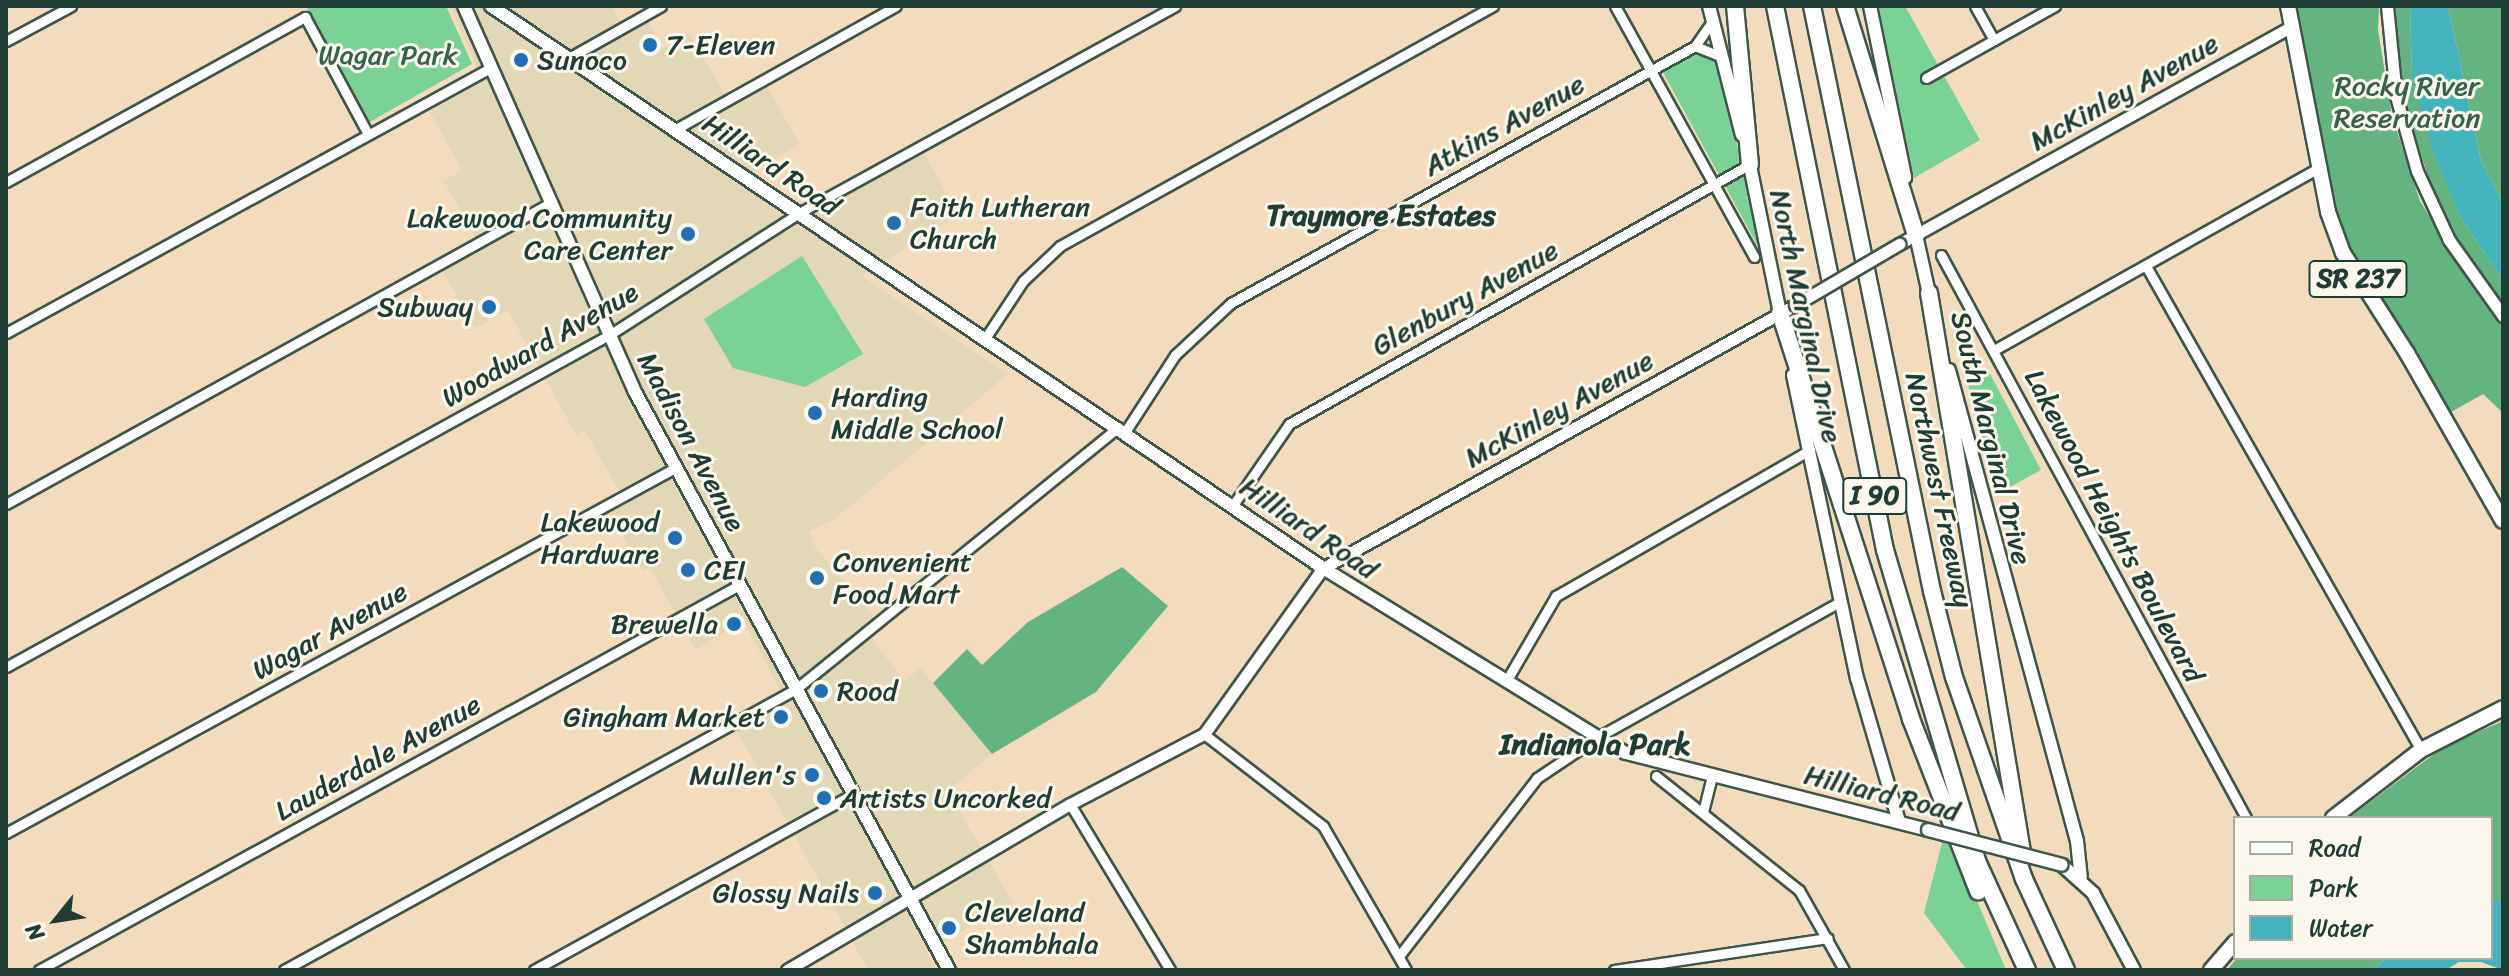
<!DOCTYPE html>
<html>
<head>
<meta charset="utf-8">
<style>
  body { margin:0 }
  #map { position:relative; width:2509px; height:976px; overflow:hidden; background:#f3dcbd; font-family:Sriracha,sans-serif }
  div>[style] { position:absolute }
  .built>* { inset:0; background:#e2d7b7 }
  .green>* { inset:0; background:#7ad297 }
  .forest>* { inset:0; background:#63b480 }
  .water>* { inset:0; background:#44b4bc }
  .roads { filter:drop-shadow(2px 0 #3f5549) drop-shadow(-2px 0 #3f5549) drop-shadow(0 2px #3f5549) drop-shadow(0 -2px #3f5549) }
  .minor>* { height:9px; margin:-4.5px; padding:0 4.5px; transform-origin:4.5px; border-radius:4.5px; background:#fff }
  .tertiary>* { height:11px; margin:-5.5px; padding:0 5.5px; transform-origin:5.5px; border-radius:5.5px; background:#fff }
  .secondary>* { height:12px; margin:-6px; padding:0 6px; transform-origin:6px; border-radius:6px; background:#fff }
  .primary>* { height:14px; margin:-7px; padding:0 7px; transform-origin:7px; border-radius:7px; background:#fff }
  .motorway>* { height:16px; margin:-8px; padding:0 8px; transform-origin:8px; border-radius:8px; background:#fff }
  .bridges { filter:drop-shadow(2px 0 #3f5549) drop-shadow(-2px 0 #3f5549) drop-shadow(0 2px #3f5549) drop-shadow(0 -2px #3f5549) }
  .tertiary-bridge>* { height:11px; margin:-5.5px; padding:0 5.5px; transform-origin:5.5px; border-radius:5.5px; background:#fff }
  .secondary-bridge>* { height:12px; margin:-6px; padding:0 6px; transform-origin:6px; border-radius:6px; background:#fff }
  .dots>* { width:22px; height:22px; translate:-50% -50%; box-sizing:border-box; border:4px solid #fbf7ec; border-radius:50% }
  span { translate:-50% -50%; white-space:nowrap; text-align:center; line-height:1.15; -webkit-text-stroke:6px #fbf7ec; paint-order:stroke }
  .shield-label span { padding:2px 6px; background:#fbf7ec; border:2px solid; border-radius:6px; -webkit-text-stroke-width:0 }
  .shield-label { font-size:26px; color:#1f3d34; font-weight:700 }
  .poi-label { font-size:28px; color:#1f3d34 }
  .left { translate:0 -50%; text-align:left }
  .right { translate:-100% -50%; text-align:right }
  .park-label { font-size:28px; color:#36624d }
  .street-label { font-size:28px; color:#1f3d34 }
  .neighbourhood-label { font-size:30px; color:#1f3d34; font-weight:700 }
  .frame { position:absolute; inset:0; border:8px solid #1f3d34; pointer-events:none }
  .legend { position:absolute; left:2233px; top:816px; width:260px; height:144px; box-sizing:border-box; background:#fbf7ec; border:2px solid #a3ada2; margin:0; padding:10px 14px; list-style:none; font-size:24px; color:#1f3d34 }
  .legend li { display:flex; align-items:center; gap:16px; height:40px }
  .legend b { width:40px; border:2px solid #a3ada2 }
  .north { position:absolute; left:16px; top:880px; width:80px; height:80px; -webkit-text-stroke:6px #fbf7ec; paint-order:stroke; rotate:240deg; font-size:22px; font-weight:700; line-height:32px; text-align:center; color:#1f3d34 }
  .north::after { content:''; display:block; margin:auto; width:28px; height:36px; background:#1f3d34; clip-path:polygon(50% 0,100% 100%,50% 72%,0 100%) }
</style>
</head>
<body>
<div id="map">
  <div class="built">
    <div style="clip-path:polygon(450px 6px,612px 6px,622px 24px,643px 12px,663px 48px,690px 34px,727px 98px,762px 78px,800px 144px,750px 174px,800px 207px,918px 143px,958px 214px,862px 276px,1008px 374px,835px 519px,809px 531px,815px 547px,876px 619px,864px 630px,905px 681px,920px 668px,992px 754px,948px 791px,1013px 903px,926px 951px,936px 970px,868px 970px,731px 720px,781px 692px,744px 622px,695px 649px,650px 568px,643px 571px,608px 510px,625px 501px,585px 431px,576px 435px,508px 310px,475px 328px,438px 263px,477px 240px,444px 181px,462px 170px,424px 101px,479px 71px)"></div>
  </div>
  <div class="green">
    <div style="clip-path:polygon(311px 6px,446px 6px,472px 64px,368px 123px,307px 8px)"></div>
    <div style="clip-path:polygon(1878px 6px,1905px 6px,1980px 140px,1914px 178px)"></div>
    <div style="clip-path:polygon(1705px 42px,1715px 45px,1760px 250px,1660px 67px)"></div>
    <div style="clip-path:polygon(802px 256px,863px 354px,805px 387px,733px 368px,704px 319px)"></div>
    <div style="clip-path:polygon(1987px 368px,2041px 470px,1997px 494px,1967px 380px)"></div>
    <div style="clip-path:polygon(1943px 839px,1952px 841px,2006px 970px,1967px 970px,1924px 913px)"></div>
  </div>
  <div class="forest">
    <div style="clip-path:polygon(2292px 6px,2379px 6px,2378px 30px,2392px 116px,2420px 201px,2470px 283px,2477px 277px,2440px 213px,2400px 90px,2392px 6px,2410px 6px,2412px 75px,2461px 218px,2503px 280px,2503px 413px,2483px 394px,2446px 415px,2351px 251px,2327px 192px)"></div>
    <div style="clip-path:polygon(2448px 6px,2503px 6px,2503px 203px,2481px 161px)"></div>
    <div style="clip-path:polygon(1122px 567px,1168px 606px,1096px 692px,992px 754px,933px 683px,967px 649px,982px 665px,1028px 622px)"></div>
    <div style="clip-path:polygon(2503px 721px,2503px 900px,2491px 900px,2491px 818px,2349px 818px,2442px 748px)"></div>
    <div style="clip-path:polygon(2237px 958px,2386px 958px,2373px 970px,2227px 970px)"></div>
  </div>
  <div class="water">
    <div style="clip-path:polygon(2410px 6px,2448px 6px,2481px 161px,2503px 203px,2503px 280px,2461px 218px,2430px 143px,2412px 75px)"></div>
    <div style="clip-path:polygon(2491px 900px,2503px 900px,2503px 970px,2481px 962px,2459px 962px,2446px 970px,2373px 970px,2386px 958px,2491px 958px)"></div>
  </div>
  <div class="roads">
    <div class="minor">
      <div style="left:1615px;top:6px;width:287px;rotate:61deg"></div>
      <div style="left:1975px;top:6px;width:39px;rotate:61deg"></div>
      <div style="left:6px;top:41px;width:74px;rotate:-28.3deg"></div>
      <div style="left:1695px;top:46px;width:27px;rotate:22deg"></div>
      <div style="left:567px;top:59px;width:108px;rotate:-29.4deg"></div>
      <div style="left:1926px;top:78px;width:148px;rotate:-29.2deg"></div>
      <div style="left:674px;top:130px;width:254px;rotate:-29.2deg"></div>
      <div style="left:6px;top:182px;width:342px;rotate:-28.9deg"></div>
      <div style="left:305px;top:17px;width:133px;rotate:61.7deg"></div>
      <div style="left:1941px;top:255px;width:640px;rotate:61.55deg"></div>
      <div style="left:2146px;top:266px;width:557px;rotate:60.4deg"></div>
      <div style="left:6px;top:333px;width:554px;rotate:-28.69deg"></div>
      <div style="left:986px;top:337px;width:67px;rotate:-56.5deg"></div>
      <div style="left:1023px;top:281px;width:51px;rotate:-43.4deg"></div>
      <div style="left:1060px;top:246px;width:495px;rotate:-29deg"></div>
      <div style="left:1994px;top:350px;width:374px;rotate:-29.3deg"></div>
      <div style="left:1125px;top:432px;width:92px;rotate:-57deg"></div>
      <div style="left:1175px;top:355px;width:76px;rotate:-42.9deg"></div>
      <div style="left:1231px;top:303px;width:530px;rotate:-28.98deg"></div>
      <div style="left:1695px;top:46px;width:32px;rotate:-55deg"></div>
      <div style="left:6px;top:504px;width:624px;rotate:-28.95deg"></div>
      <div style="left:1233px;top:505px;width:98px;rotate:-55.3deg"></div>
      <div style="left:1289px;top:424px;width:529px;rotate:-29.42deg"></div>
      <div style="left:6px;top:667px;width:688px;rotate:-28.84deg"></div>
      <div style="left:609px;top:335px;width:226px;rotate:-32.7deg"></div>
      <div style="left:799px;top:213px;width:429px;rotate:-28.8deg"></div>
      <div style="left:1508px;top:678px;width:95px;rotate:-59.7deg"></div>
      <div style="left:1556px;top:596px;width:293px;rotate:-29.9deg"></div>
      <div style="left:1204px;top:734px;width:150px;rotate:37.7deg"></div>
      <div style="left:1323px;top:826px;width:166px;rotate:60deg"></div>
      <div style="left:1656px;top:776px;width:183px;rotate:38.6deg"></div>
      <div style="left:1799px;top:890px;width:92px;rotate:60.6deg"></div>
      <div style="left:1070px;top:804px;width:194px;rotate:58.9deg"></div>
      <div style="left:1703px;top:812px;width:38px;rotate:-76deg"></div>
      <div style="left:6px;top:833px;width:762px;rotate:-28.62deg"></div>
      <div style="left:1399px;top:956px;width:225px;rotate:-52.2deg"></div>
      <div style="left:1537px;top:778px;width:73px;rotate:-33.9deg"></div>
      <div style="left:1598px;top:737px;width:277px;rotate:-29.2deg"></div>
      <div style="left:39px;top:970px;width:799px;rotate:-28.81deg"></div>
      <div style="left:284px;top:970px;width:584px;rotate:-28.76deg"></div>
      <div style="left:796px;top:689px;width:415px;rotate:-39.1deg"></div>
      <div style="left:534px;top:970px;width:364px;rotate:-28.9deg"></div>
      <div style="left:1614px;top:970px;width:216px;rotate:-8.5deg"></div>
    </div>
    <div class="tertiary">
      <div style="left:2387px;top:6px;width:90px;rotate:84.3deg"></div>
      <div style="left:2396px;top:96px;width:78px;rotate:74.4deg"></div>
      <div style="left:2417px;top:171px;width:76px;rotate:65.1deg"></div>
      <div style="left:2449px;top:240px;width:93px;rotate:54.6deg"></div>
      <div style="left:1899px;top:244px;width:447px;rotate:-29deg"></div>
      <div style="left:787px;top:970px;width:328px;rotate:-30.4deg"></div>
      <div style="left:1070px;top:804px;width:151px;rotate:-27.6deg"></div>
      <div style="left:1204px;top:734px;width:204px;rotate:-54.4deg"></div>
      <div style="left:1323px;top:568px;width:540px;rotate:-29.13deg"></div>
    </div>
    <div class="secondary">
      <div style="left:464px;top:6px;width:422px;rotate:66.1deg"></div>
      <div style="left:635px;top:392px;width:658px;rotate:61.49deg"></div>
      <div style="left:491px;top:6px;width:1004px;rotate:34.04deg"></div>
      <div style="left:1323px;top:568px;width:323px;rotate:31.6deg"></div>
      <div style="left:1598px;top:737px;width:32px;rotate:30deg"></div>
      <div style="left:1626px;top:753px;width:312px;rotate:14.3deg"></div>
      <div style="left:1709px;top:6px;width:133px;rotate:75.7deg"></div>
      <div style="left:1870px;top:6px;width:175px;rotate:78.4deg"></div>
      <div style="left:1748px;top:156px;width:165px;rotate:78.5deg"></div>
      <div style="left:1914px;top:226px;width:74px;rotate:77.5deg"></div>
      <div style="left:1949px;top:370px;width:488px;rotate:74.8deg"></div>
      <div style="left:2077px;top:841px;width:36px;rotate:84deg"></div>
      <div style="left:1793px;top:375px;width:310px;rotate:78.1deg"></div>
      <div style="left:1857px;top:678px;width:150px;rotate:73.7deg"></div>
      <div style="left:2062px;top:865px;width:42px;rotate:42.1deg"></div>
      <div style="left:2093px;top:893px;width:87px;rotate:62deg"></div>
    </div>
    <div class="primary">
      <div style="left:2288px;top:6px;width:210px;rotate:79deg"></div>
      <div style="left:2328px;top:212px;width:44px;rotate:69.9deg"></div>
      <div style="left:2343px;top:253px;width:119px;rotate:57.4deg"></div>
      <div style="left:2407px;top:353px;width:193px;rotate:60.3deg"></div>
      <div style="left:2333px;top:818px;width:111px;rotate:-37.7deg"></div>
      <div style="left:2421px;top:750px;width:92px;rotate:-27.1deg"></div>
      <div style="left:2211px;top:970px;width:37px;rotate:-49deg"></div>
    </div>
    <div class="motorway">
      <div style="left:1735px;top:6px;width:159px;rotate:84.6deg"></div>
      <div style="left:1775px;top:6px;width:555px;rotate:78.57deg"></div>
      <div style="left:1885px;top:550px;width:324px;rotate:73.5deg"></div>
      <div style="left:1977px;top:861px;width:120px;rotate:65.4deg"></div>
      <div style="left:1812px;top:6px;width:597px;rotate:78.41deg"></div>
      <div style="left:1932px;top:591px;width:89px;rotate:75.7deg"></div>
      <div style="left:1954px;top:677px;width:214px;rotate:70.9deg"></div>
      <div style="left:2024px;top:879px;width:100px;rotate:65.2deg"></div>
      <div style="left:1845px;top:6px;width:240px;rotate:72.8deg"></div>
      <div style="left:1929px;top:293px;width:573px;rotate:80.55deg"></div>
      <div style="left:1780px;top:313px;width:427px;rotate:72.1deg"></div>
      <div style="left:1911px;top:719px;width:185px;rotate:68.7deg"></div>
    </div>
  </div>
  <div class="bridges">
    <div class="tertiary-bridge">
      <div style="left:1795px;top:305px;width:121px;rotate:-30.4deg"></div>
    </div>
    <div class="secondary-bridge">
      <div style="left:1928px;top:830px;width:138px;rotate:14.6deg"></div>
    </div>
  </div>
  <div class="dots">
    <div style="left:650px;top:45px;background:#1f6fb2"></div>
    <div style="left:521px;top:60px;background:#1f6fb2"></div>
    <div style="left:894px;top:223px;background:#1f6fb2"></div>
    <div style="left:688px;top:234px;background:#1f6fb2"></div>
    <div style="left:489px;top:307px;background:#1f6fb2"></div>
    <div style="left:815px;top:413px;background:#1f6fb2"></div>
    <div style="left:675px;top:538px;background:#1f6fb2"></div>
    <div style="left:688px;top:570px;background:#1f6fb2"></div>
    <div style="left:817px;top:578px;background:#1f6fb2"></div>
    <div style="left:734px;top:624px;background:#1f6fb2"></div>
    <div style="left:821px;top:691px;background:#1f6fb2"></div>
    <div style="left:781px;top:717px;background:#1f6fb2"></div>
    <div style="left:812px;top:775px;background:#1f6fb2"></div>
    <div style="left:824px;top:798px;background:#1f6fb2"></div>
    <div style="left:875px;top:893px;background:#1f6fb2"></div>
    <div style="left:949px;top:928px;background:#1f6fb2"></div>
  </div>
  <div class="shield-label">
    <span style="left:2358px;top:279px">SR 237</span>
    <span style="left:1875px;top:496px">I 90</span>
  </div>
  <div class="poi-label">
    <span class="left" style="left:666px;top:45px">7-Eleven</span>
    <span class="left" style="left:537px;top:60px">Sunoco</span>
    <span class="left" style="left:910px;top:223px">Faith Lutheran<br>Church</span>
    <span class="right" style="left:672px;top:234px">Lakewood Community<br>Care Center</span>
    <span class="right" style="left:473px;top:307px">Subway</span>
    <span class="left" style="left:831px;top:413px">Harding<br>Middle School</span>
    <span class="right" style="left:659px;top:538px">Lakewood<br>Hardware</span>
    <span class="left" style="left:833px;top:578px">Convenient<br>Food Mart</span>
    <span class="left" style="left:704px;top:570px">CEI</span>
    <span class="right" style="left:718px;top:624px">Brewella</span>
    <span class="left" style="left:837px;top:691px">Rood</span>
    <span class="right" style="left:765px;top:717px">Gingham Market</span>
    <span class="right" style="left:796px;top:775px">Mullen's</span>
    <span class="left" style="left:840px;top:798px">Artists Uncorked</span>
    <span class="right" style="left:859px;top:893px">Glossy Nails</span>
    <span class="left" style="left:965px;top:928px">Cleveland<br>Shambhala</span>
  </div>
  <div class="park-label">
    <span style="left:388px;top:55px">Wagar Park</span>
    <span style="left:2407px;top:102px">Rocky River<br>Reservation</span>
  </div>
  <div class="street-label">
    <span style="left:2124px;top:92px;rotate:-29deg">McKinley Avenue</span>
    <span style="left:1504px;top:125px;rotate:-29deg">Atkins Avenue</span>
    <span style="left:771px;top:165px;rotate:34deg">Hilliard Road</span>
    <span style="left:1465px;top:298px;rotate:-29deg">Glenbury Avenue</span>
    <span style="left:1806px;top:316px;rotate:78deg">North Marginal Drive</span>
    <span style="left:540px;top:345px;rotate:-30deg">Woodward Avenue</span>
    <span style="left:1559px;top:409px;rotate:-29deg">McKinley Avenue</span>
    <span style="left:1991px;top:438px;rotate:76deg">South Marginal Drive</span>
    <span style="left:691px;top:442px;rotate:62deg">Madison Avenue</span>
    <span style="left:1939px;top:490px;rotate:78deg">Northwest Freeway</span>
    <span style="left:2114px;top:526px;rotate:62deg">Lakewood Heights Boulevard</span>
    <span style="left:1309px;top:528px;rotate:34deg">Hilliard Road</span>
    <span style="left:330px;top:631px;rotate:-29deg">Wagar Avenue</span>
    <span style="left:378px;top:758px;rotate:-29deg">Lauderdale Avenue</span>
    <span style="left:1882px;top:793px;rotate:14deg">Hilliard Road</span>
  </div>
  <div class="neighbourhood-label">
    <span style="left:1381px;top:215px">Traymore Estates</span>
    <span style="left:1595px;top:744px">Indianola Park</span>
  </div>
  <div class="frame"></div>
  <ul class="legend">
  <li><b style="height:10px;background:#fff"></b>Road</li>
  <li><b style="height:22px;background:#7ad297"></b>Park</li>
  <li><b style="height:22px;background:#44b4bc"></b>Water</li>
  </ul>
  <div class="north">N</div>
</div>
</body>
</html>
